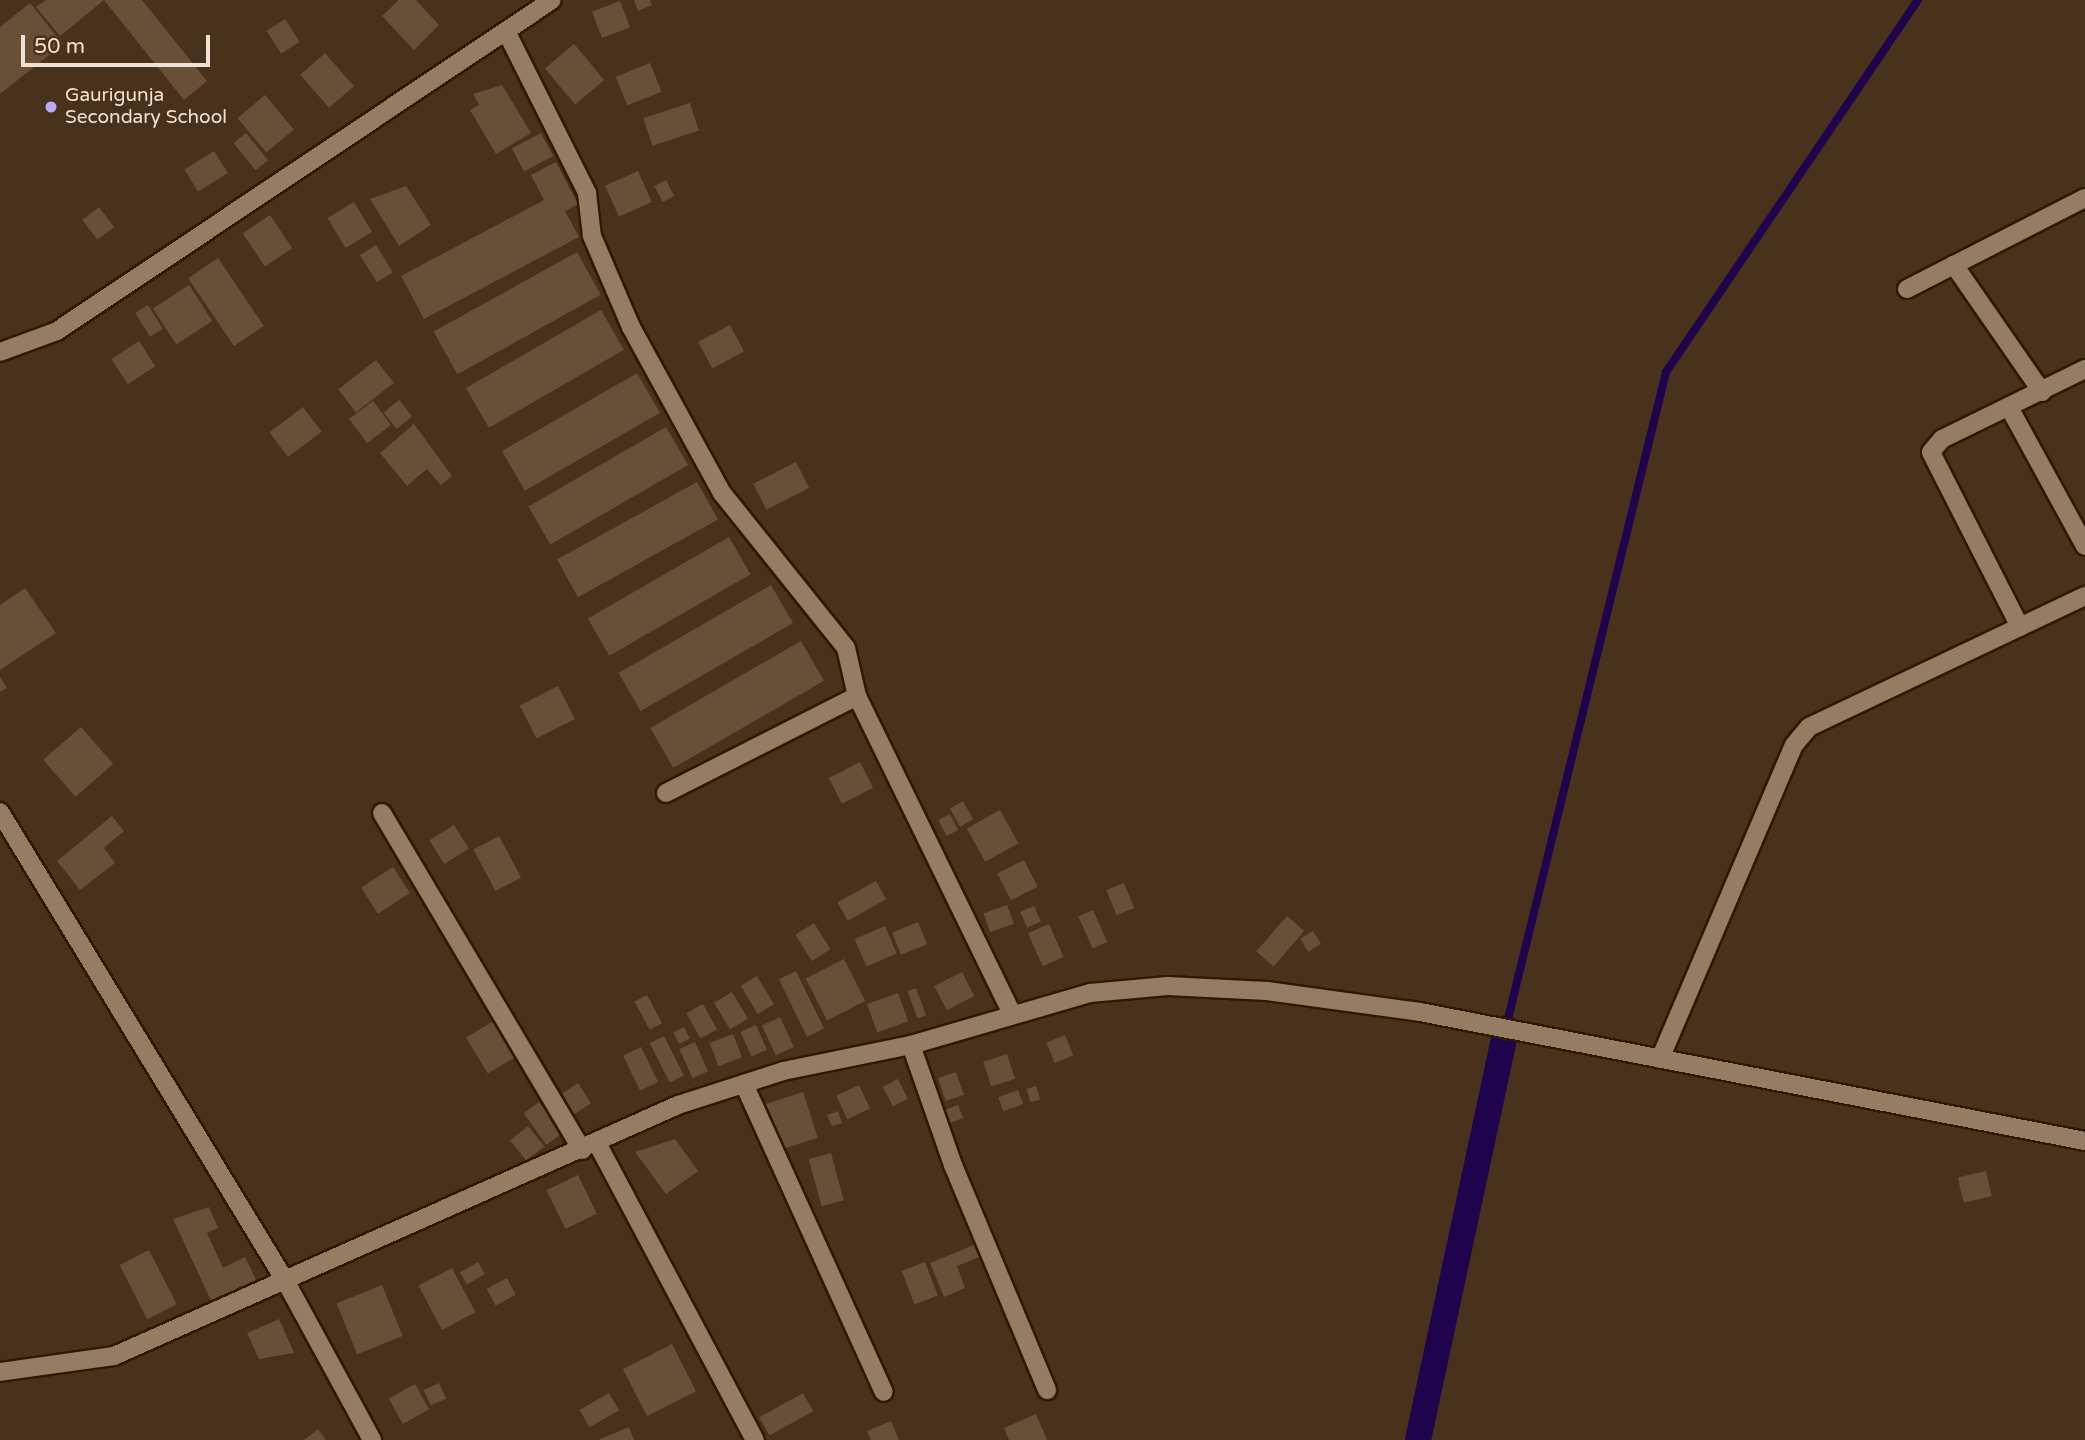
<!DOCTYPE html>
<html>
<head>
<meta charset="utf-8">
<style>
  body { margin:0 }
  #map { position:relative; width:2085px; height:1440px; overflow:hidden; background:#48321b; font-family:"Varela Round",sans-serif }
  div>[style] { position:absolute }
  .stream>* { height:8px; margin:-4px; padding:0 4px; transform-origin:4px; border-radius:4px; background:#1f034d }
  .canal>* { height:26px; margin:-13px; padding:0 13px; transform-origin:13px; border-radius:13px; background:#1f034d }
  .building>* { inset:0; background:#674f38; transform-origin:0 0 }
  .roads { filter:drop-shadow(2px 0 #2e1903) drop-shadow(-2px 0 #2e1903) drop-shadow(0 2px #2e1903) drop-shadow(0 -2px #2e1903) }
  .street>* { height:18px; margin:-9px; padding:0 9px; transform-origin:9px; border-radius:9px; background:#957c63 }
  .dots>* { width:19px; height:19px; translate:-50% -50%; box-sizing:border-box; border:4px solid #48321b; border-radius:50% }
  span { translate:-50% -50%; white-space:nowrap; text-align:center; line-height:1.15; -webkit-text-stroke:5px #48321b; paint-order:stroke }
  .poi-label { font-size:19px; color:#efe1d3 }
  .left { translate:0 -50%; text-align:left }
  .scale { position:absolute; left:21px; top:35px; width:189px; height:32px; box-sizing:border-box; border:4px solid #efe1d3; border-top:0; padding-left:9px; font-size:21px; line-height:24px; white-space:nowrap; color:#efe1d3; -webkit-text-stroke:5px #48321b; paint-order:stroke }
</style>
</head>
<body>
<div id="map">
  <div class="stream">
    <div style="left:1506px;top:1027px;width:674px;rotate:-76.27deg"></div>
    <div style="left:1666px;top:372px;width:449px;rotate:-55.9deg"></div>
  </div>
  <div class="canal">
    <div style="left:1418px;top:1440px;width:421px;rotate:-77.9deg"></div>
  </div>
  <div class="building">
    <div style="clip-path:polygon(46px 0,142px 0,207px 81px,184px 100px,104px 0,60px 36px,36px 7px)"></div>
    <div style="clip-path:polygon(399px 0,416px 0,439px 25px,414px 50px,382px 16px)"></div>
    <div style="clip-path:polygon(634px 0,650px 0,652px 5px,638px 11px)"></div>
    <div style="left:620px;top:1px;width:28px;height:30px;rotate:69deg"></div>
    <div style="clip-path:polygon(30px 3px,63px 44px,0 94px,0 27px)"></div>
    <div style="left:285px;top:19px;width:27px;height:22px;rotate:57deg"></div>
    <div style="left:574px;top:44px;width:47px;height:38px;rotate:50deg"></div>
    <div style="left:325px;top:53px;width:44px;height:33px;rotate:49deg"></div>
    <div style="left:650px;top:63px;width:31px;height:37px;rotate:68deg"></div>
    <div style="clip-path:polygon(502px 85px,531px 133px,496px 154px,470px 110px,479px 105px,473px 94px)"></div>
    <div style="left:265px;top:95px;width:45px;height:36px;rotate:50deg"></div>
    <div style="left:690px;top:103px;width:29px;height:49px;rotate:72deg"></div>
    <div style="left:246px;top:133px;width:35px;height:16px;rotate:51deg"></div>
    <div style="left:541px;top:133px;width:26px;height:33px;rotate:62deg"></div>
    <div style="left:214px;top:151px;width:26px;height:35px;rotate:58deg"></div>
    <div style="clip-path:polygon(556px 162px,578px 204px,565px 211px,579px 237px,424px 319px,401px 276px,544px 200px,531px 175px)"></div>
    <div style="left:638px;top:171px;width:34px;height:36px;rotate:66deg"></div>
    <div style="left:666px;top:180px;width:18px;height:13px;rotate:63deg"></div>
    <div style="clip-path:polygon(406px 186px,431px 225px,399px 246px,370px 199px)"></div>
    <div style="left:354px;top:202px;width:35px;height:31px;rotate:59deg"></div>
    <div style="left:99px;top:207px;width:25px;height:21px;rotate:53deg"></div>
    <div style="left:270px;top:215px;width:40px;height:33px;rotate:56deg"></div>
    <div style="left:376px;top:245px;width:32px;height:19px;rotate:58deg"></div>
    <div style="left:577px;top:252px;width:49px;height:164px;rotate:61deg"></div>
    <div style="left:218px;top:258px;width:82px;height:36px;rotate:56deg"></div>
    <div style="left:189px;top:285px;width:43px;height:43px;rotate:57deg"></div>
    <div style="left:148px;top:305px;width:28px;height:15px;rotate:58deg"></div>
    <div style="left:601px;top:310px;width:46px;height:156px;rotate:60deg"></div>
    <div style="left:730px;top:325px;width:30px;height:36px;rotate:62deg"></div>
    <div style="left:139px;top:341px;width:30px;height:33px;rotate:57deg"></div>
    <div style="left:376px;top:360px;width:29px;height:48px;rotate:52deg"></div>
    <div style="left:637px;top:373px;width:46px;height:156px;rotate:60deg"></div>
    <div style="left:399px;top:400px;width:21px;height:20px;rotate:51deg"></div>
    <div style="left:373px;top:401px;width:30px;height:30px;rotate:53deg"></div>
    <div style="left:303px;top:407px;width:31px;height:42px;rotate:53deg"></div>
    <div style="clip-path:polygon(414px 424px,452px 476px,441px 485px,427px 469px,407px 486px,380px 453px)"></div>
    <div style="left:666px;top:427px;width:44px;height:159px;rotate:60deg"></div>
    <div style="left:796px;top:462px;width:29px;height:48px;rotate:63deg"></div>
    <div style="left:697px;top:482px;width:43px;height:160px;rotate:61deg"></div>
    <div style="left:729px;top:537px;width:43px;height:163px;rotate:60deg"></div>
    <div style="left:771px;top:585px;width:44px;height:176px;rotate:60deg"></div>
    <div style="clip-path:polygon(25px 588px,56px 633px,0 670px,0 605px)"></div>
    <div style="left:801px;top:641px;width:46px;height:174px;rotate:60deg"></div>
    <div style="clip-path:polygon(0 677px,7px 688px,0 692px)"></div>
    <div style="left:558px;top:686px;width:37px;height:43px;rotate:63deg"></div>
    <div style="left:81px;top:727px;width:49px;height:50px;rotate:49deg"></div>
    <div style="left:860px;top:762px;width:29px;height:35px;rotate:63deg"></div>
    <div style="left:963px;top:801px;width:21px;height:15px;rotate:61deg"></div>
    <div style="left:1000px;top:810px;width:38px;height:38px;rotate:61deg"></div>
    <div style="left:950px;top:814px;width:18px;height:13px;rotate:63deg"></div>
    <div style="clip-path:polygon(112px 816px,124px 831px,104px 848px,115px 863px,80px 890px,57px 861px)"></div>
    <div style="left:454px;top:825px;width:28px;height:29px;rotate:58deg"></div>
    <div style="left:499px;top:836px;width:47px;height:29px;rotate:62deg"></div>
    <div style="left:1024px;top:860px;width:30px;height:30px;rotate:63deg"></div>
    <div style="left:393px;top:867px;width:31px;height:38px;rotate:57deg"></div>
    <div style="left:876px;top:881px;width:21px;height:44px;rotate:61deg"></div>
    <div style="left:1124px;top:883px;width:27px;height:19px;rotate:68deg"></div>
    <div style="left:1007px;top:905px;width:20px;height:25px;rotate:70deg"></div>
    <div style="left:1034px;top:906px;width:17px;height:15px;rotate:66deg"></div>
    <div style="left:1093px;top:910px;width:35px;height:16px;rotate:66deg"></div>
    <div style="left:1287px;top:916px;width:23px;height:47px;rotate:41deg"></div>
    <div style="left:918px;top:922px;width:24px;height:28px;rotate:68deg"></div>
    <div style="left:814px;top:923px;width:31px;height:22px;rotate:58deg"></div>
    <div style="left:1049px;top:924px;width:36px;height:23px;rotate:66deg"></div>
    <div style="left:885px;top:926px;width:30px;height:33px;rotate:67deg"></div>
    <div style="left:1313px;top:931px;width:15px;height:15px;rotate:58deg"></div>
    <div style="left:844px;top:959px;width:47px;height:43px;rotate:63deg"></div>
    <div style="left:796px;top:971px;width:64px;height:19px;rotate:64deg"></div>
    <div style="left:962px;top:972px;width:27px;height:31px;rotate:63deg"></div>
    <div style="left:757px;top:976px;width:33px;height:19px;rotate:59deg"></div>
    <div style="left:916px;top:988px;width:29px;height:9px;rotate:70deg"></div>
    <div style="left:732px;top:992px;width:31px;height:21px;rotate:59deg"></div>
    <div style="left:898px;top:993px;width:30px;height:33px;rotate:70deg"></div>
    <div style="left:647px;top:995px;width:32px;height:14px;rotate:62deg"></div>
    <div style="left:703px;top:1004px;width:29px;height:19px;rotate:61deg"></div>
    <div style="left:780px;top:1017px;width:33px;height:20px;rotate:65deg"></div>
    <div style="left:497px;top:1019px;width:42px;height:36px;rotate:59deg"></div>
    <div style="left:756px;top:1025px;width:27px;height:17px;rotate:66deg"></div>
    <div style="left:684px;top:1027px;width:13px;height:12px;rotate:63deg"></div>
    <div style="left:733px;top:1034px;width:25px;height:25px;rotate:69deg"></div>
    <div style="left:1065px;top:1035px;width:22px;height:20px;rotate:68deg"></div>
    <div style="left:664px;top:1036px;width:44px;height:16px;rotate:63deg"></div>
    <div style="left:695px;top:1042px;width:32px;height:17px;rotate:66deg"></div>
    <div style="left:641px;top:1047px;width:39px;height:20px;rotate:64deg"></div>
    <div style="left:1007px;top:1054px;width:26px;height:25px;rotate:72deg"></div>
    <div style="left:956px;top:1072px;width:24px;height:19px;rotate:71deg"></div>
    <div style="left:898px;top:1079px;width:22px;height:17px;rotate:63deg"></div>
    <div style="left:578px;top:1083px;width:24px;height:23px;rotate:57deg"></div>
    <div style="left:859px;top:1085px;width:26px;height:25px;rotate:65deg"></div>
    <div style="left:1036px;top:1086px;width:14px;height:10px;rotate:73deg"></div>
    <div style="left:1018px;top:1090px;width:15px;height:21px;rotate:70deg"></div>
    <div style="left:803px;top:1092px;width:48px;height:41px;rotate:72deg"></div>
    <div style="left:539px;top:1102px;width:39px;height:19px;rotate:54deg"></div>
    <div style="left:958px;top:1105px;width:14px;height:16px;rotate:69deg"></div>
    <div style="clip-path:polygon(838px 1111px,842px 1123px,832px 1126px,827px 1115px)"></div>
    <div style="left:528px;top:1126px;width:26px;height:23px;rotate:51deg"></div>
    <div style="clip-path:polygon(675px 1139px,698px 1171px,666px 1194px,635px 1152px)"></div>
    <div style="left:831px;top:1153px;width:49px;height:23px;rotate:75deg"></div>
    <div style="left:1986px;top:1171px;width:26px;height:29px;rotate:77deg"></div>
    <div style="left:578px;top:1175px;width:43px;height:35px;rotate:64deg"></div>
    <div style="clip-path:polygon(209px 1207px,218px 1228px,207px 1233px,223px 1268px,245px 1257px,259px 1286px,214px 1307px,173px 1219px)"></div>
    <div style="clip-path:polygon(974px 1245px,979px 1257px,957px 1266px,965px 1288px,944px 1297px,930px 1263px)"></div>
    <div style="left:149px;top:1250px;width:61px;height:33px;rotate:63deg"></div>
    <div style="left:478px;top:1262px;width:14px;height:21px;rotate:60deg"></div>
    <div style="left:925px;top:1262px;width:36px;height:25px;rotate:69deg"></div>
    <div style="left:452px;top:1268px;width:50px;height:38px;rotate:62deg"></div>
    <div style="left:507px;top:1278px;width:19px;height:23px;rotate:62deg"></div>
    <div style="left:382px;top:1285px;width:55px;height:49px;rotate:68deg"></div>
    <div style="clip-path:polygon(279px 1319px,294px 1353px,259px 1359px,247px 1333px)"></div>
    <div style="left:672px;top:1344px;width:53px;height:55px;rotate:63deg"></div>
    <div style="left:439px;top:1383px;width:17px;height:17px;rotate:65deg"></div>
    <div style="left:415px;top:1384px;width:29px;height:30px;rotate:61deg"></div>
    <div style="left:609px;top:1393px;width:20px;height:34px;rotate:60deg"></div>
    <div style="left:803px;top:1393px;width:21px;height:50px;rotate:61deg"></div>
    <div style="clip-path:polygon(1036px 1414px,1047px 1440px,1009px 1440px,1004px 1428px)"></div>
    <div style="clip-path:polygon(891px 1421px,899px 1440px,871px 1440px,867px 1431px)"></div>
    <div style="clip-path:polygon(629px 1427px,634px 1440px,598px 1440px)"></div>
    <div style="clip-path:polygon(318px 1429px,326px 1440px,304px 1440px)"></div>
  </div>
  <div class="roads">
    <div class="street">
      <div style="left:508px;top:35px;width:177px;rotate:63.4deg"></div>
      <div style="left:587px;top:193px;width:43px;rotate:83.4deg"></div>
      <div style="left:592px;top:236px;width:99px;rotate:66.8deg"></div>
      <div style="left:631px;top:327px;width:189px;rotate:61.3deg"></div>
      <div style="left:722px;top:493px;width:198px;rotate:51.3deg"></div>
      <div style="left:846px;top:648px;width:49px;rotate:77.1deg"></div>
      <div style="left:857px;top:696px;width:354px;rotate:64deg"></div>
      <div style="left:1907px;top:289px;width:53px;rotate:-27.1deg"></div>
      <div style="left:0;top:352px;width:61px;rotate:-20.2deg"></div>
      <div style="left:57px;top:331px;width:595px;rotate:-33.77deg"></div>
      <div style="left:2042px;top:392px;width:155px;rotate:-124.7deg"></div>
      <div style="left:1954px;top:265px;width:147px;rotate:-27.1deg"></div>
      <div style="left:2010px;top:409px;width:156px;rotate:61.3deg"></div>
      <div style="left:2020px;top:627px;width:196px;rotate:-117deg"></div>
      <div style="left:1931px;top:452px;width:17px;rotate:-50deg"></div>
      <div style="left:1942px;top:439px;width:159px;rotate:-26.1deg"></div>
      <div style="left:666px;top:793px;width:214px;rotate:-26.9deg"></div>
      <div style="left:0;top:812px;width:550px;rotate:58.68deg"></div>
      <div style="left:286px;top:1282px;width:180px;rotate:61.4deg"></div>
      <div style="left:382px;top:813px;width:392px;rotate:59.3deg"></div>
      <div style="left:911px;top:1045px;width:127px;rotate:70.7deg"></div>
      <div style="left:953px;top:1165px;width:244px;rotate:67.3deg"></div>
      <div style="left:1660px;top:1059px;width:341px;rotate:-66.9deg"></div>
      <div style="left:1794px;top:745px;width:23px;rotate:-50deg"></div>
      <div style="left:1809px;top:727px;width:306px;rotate:-25.4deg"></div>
      <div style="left:744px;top:1084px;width:338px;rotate:65.6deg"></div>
      <div style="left:597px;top:1143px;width:336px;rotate:62deg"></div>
      <div style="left:0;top:1372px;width:115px;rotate:-8deg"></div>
      <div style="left:114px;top:1356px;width:617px;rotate:-23.99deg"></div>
      <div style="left:678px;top:1105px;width:110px;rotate:-17.9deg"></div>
      <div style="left:783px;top:1071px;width:131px;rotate:-11.5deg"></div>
      <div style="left:911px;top:1045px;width:186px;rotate:-16.2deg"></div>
      <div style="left:1090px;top:993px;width:78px;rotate:-5.1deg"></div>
      <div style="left:1168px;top:986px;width:99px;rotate:2.9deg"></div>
      <div style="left:1267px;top:991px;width:154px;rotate:7.8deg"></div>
      <div style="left:1420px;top:1012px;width:677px;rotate:10.98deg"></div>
    </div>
  </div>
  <div class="dots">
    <div style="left:51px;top:107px;background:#b6acf8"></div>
  </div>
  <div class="poi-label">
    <span class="left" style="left:65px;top:107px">Gaurigunja<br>Secondary School</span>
  </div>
  <div class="scale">50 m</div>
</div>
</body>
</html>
